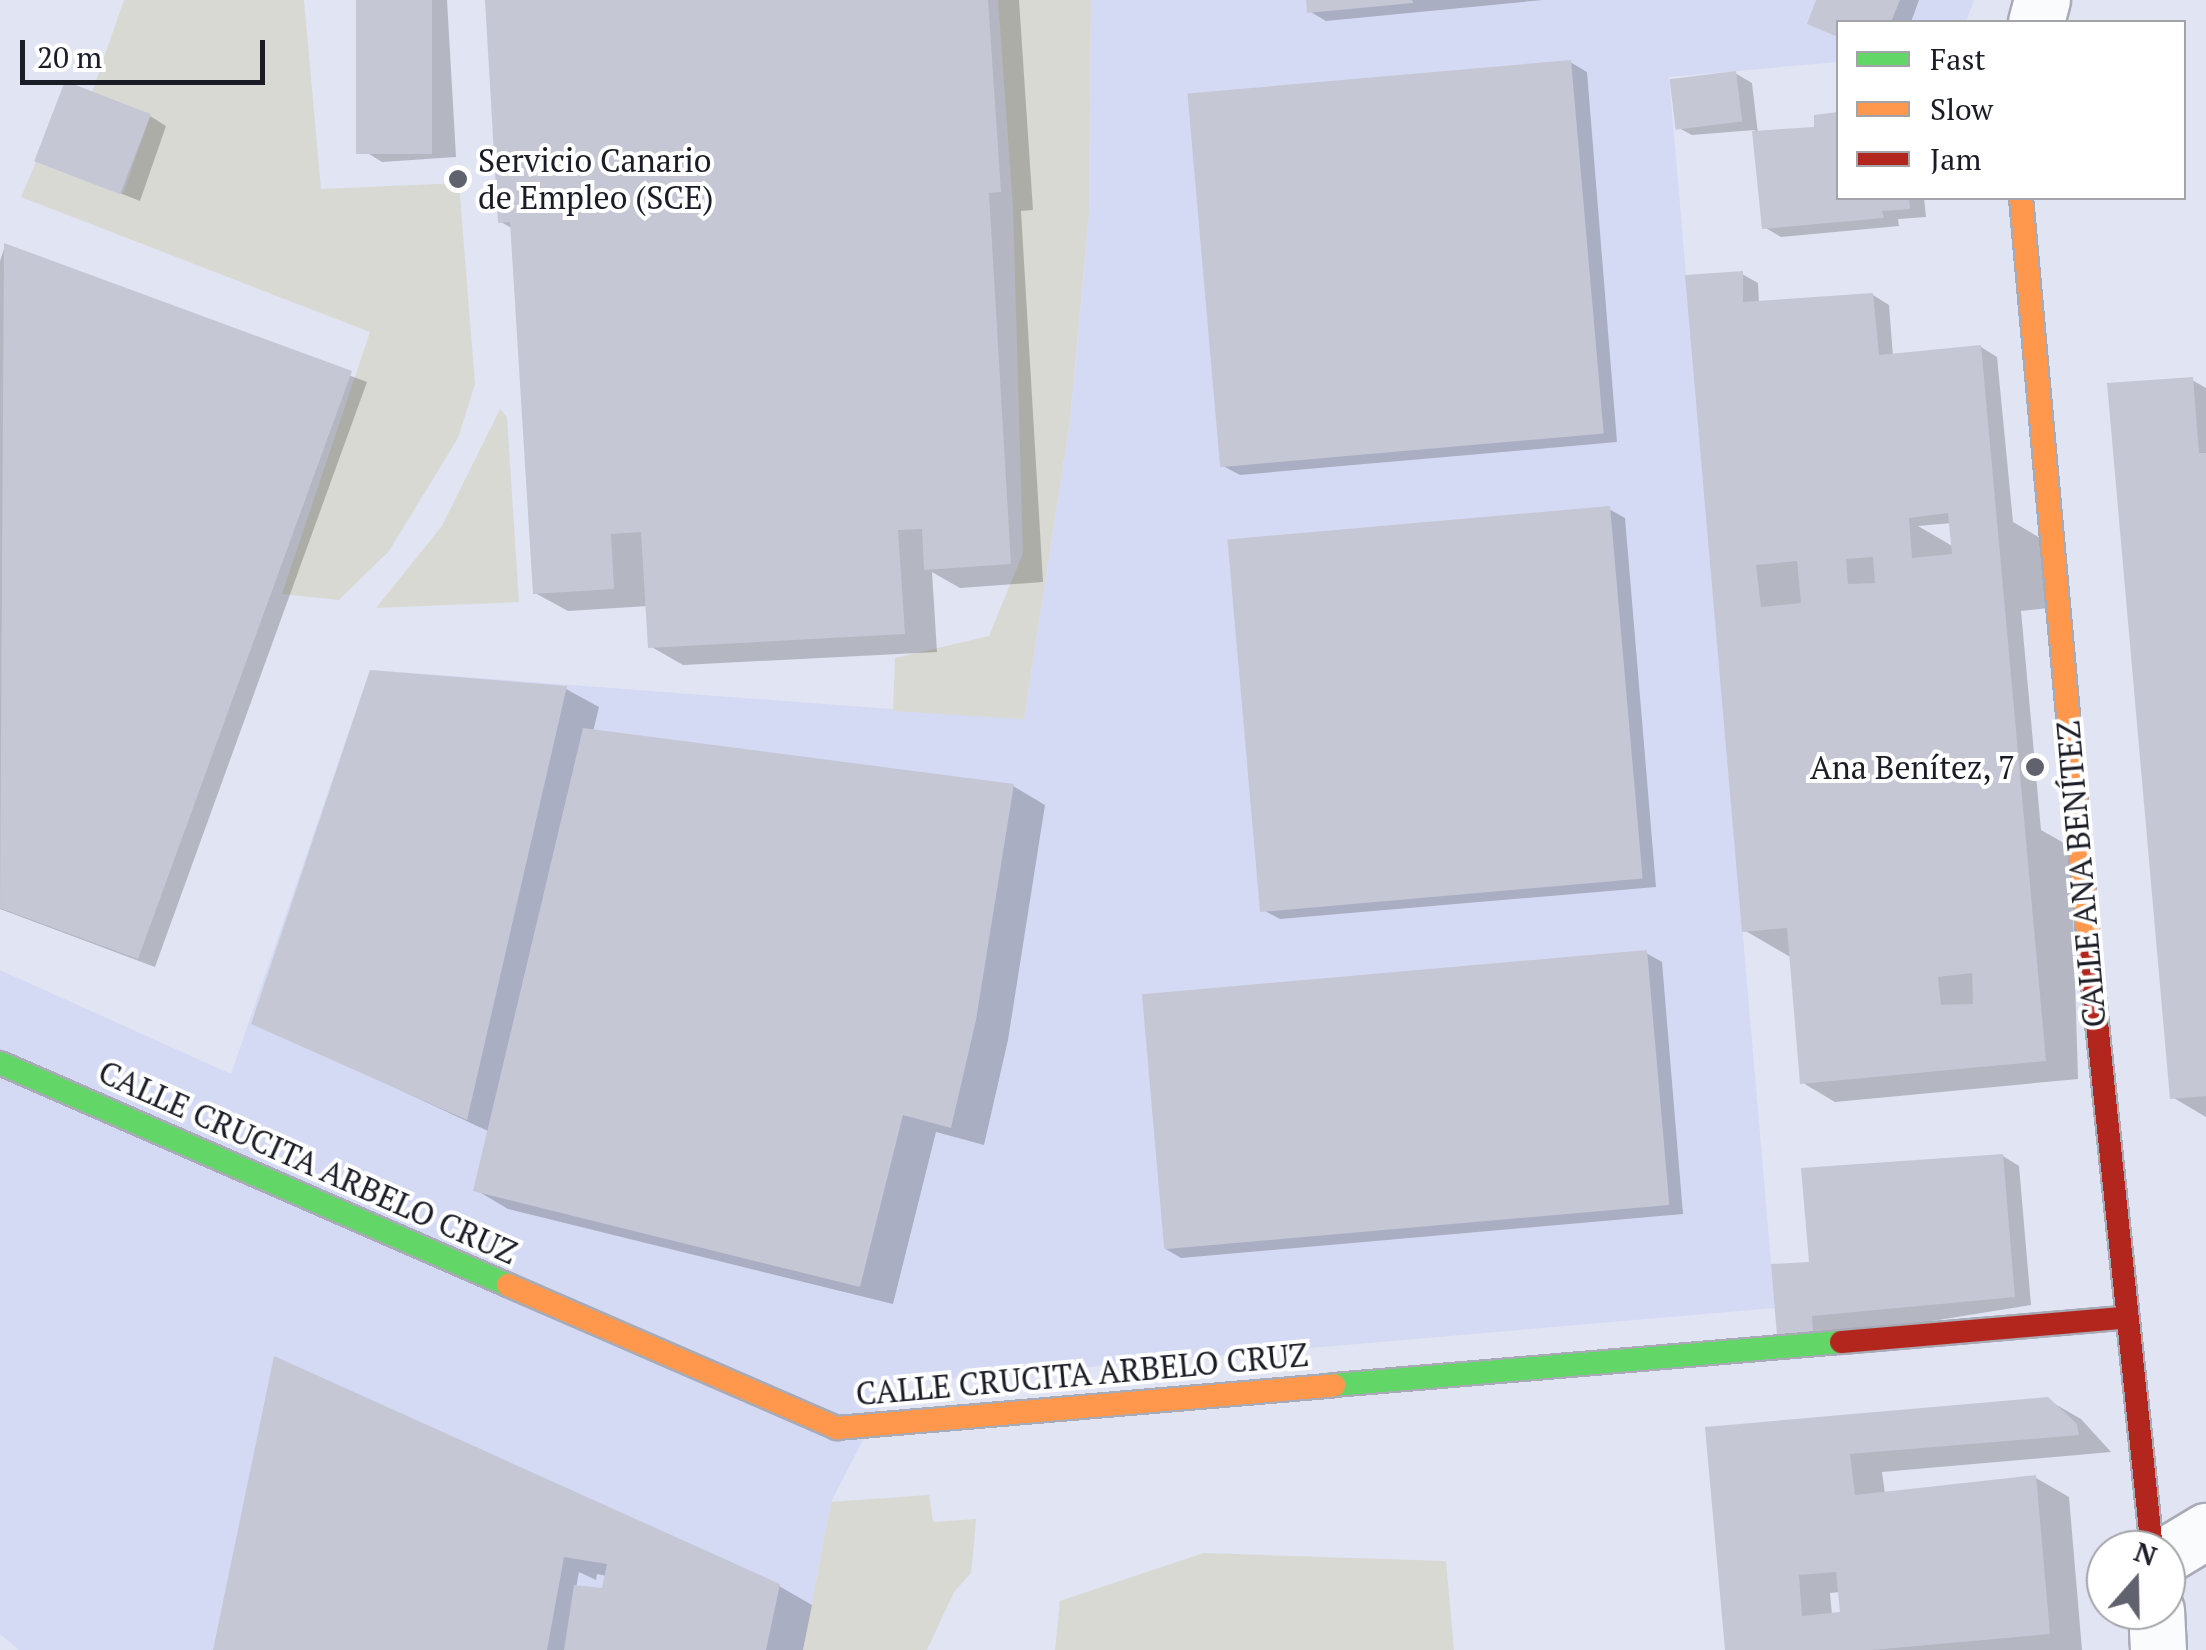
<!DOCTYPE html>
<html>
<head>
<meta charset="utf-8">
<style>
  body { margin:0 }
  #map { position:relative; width:2206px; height:1650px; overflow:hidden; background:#e1e4f3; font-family:"PT Serif",serif }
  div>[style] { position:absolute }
  .built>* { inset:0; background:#d5daf4 }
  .green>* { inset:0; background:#d9d9d3 }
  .shadow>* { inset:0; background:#0003 }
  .building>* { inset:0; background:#c6c7d5; transform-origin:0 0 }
  .roads { filter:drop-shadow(2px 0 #a8aab5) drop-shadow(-2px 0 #a8aab5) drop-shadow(0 2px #a8aab5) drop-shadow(0 -2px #a8aab5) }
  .street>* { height:55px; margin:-27.5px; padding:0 27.5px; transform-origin:27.5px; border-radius:27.5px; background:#fafbfd }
  .fast>* { height:22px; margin:-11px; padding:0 11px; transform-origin:11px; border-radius:11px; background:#63d668 }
  .slow>* { height:22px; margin:-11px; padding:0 11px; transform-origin:11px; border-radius:11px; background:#ff974d }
  .jam>* { height:22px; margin:-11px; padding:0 11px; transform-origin:11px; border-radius:11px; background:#b3261e }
  .dots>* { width:28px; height:28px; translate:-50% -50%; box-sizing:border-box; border:5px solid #fff; border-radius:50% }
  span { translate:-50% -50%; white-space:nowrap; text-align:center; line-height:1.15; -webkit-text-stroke:8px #fff; paint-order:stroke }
  .poi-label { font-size:32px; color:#1a1c26 }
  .left { translate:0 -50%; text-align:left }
  .right { translate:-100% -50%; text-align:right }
  .street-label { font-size:32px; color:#1a1c26 }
  .legend { position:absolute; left:1836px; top:20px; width:350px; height:180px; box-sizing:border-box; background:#fff; border:2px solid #a3a4a8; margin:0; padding:12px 18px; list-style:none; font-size:30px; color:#1a1c26 }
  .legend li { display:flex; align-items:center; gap:20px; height:50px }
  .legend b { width:50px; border:2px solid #a3a4a8 }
  .north { position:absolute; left:2086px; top:1530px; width:100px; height:100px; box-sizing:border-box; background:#fff; border:2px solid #a3a4a8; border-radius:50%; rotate:20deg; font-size:28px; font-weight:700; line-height:40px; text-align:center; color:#1a1c26 }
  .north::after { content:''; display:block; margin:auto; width:35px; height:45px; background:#60626e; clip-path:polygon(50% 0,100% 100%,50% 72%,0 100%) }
  .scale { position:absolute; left:20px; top:40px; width:245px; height:45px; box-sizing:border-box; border:5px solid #1a1c26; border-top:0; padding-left:12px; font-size:30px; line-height:35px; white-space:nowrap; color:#1a1c26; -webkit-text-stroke:8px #fff; paint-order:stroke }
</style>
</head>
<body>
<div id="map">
  <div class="built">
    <div style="clip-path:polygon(1091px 0,1974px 0,1966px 22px,1838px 22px,1838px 62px,1669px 77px,1775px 1308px,892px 1384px,831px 1502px,803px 1650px,19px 1650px,0 1634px,0 970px,231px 1074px,370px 670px,1024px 719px,1070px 421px,1089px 214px)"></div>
  </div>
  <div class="green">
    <div style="clip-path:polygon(124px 0,304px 0,321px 189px,459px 183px,475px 384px,458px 438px,389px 551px,339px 600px,282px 594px,370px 332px,21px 197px,36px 162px,123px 193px,151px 114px,92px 92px)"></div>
    <div style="clip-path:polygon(998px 0,1091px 0,1089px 214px,1070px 421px,1024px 719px,893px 711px,895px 658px,989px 636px,1023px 553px,1013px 208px)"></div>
    <div style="clip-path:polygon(500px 409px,507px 417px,519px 602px,376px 608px,442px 526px)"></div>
    <div style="clip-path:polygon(929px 1495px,933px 1522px,976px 1519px,975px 1533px,971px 1573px,954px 1592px,927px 1650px,803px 1650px,831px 1502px)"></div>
    <div style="clip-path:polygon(1204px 1553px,1446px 1561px,1454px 1650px,1055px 1650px,1060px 1601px)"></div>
  </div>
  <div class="shadow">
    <div style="clip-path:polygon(359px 0,447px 0,456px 157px,382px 162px,366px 152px)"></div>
    <div style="clip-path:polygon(488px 0,1019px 0,1033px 210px,1021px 211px,1043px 582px,960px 588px,932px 572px,937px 652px,683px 665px,650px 646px,648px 606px,568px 611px,535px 593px,513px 229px,501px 222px)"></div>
    <div style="clip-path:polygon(1309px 0,1543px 0,1326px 21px,1309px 11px)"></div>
    <div style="clip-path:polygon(1819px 0,1919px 0,1911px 22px,1838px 22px,1838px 37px,1810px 23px)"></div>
    <div style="clip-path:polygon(1570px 62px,1587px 72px,1617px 442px,1240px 475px,1223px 466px)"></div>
    <div style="clip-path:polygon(1735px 73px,1752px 83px,1758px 134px,1817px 129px,1816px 117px,1838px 115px,1838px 198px,1924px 198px,1926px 217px,1898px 219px,1899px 226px,1781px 237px,1764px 227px,1755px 130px,1692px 135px,1675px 126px)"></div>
    <div style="clip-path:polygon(150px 116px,166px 126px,140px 201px,39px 161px)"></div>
    <div style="clip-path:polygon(5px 246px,367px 382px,155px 967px,0 909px,0 261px)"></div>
    <div style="clip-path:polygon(evenodd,1742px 274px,1758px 283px,1759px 303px,1873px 295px,1889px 305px,1893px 356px,1981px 347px,1997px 357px,2013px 522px,2042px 539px,2049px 608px,2021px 611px,2041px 830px,2071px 847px,2078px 1079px,1835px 1102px,1803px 1083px,1792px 958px,1744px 930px,1742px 274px,1952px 523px,1954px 547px,1918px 526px,1952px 523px)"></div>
    <div style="clip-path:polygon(2192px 380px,2206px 388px,2206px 1117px,2172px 1097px)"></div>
    <div style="clip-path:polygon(1609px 509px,1625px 518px,1656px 887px,1280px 919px,1263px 910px)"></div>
    <div style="clip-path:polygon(566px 689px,599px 707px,593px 732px,1013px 786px,1045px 805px,1008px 1040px,984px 1145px,936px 1132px,893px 1304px,508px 1209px,476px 1190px,490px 1132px,254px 1022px)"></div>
    <div style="clip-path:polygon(1646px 953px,1662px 962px,1683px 1214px,1181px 1258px,1164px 1248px)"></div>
    <div style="clip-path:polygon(2003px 1156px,2019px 1166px,2031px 1305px,1796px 1343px,1811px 1265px)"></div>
    <div style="clip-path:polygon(evenodd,276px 1360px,779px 1586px,812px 1605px,803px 1650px,217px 1650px,276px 1360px,579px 1572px,596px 1580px,597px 1574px,607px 1576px,604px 1591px,576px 1588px,579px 1572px)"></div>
    <div style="clip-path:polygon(evenodd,2048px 1400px,2081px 1419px,2111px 1452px,1882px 1472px,1885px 1494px,2036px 1478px,2069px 1497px,2082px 1650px,1728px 1650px,1708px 1429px,2048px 1400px,1841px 1592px,1843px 1615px,1832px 1615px,1830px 1593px,1841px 1592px)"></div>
  </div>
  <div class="building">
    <div style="left:356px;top:0;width:76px;height:154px"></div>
    <div style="clip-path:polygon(485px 0,988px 0,1001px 192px,989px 193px,1011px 564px,924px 570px,922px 529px,898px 530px,905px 634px,648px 648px,641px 532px,611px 534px,614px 589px,533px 594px,510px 222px,498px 223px)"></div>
    <div style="clip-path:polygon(1306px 0,1412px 0,1413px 3px,1307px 13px)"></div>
    <div style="clip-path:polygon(1816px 0,1900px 0,1891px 22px,1838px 22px,1838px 37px,1807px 24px)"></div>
    <div style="left:1571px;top:60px;width:375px;height:385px;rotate:85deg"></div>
    <div style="left:1736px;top:71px;width:51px;height:67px;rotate:83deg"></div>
    <div style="left:65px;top:81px;width:92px;height:86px;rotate:21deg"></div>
    <div style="clip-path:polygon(1838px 112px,1838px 198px,1909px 198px,1910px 209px,1882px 211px,1884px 218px,1762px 229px,1752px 131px,1814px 127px,1814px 115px)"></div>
    <div style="clip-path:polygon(4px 243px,352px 371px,138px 959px,0 908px)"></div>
    <div style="clip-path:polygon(evenodd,1743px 271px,1743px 302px,1873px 293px,1879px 355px,1981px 345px,2046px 1061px,1800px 1084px,1787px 928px,1742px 932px,1685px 275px,1743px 271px,1948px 513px,1952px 554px,1912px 558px,1909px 518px,1948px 513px,1743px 271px,1873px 557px,1875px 583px,1848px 584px,1846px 559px,1873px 557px,1743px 271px,1797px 561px,1801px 603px,1761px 607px,1756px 565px,1797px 561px,1743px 271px,1972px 973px,1973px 1004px,1941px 1005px,1938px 977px,1972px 973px)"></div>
    <div style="clip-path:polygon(2193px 377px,2199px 453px,2206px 453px,2206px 1096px,2170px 1099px,2107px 383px)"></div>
    <div style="left:1610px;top:506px;width:374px;height:384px;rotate:85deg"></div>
    <div style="clip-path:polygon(370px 670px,567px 686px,467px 1120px,251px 1024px)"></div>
    <div style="clip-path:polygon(583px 728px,1014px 784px,976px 1020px,951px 1128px,903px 1115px,860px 1287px,473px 1191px)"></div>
    <div style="left:1647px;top:950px;width:256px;height:507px;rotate:85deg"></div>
    <div style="clip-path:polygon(2003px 1154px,2015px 1297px,1812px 1316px,1813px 1331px,1777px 1335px,1771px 1264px,1809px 1262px,1801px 1168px)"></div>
    <div style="clip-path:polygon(274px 1356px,780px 1584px,766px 1650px,564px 1650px,574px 1585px,602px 1588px,607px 1564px,564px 1557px,547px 1650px,213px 1650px)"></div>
    <div style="clip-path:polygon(evenodd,2048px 1397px,2077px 1424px,2079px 1435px,1850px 1454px,1855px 1495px,2036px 1475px,2050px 1634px,1872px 1650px,1725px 1650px,1705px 1427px,2048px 1397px,1836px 1572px,1840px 1612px,1802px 1616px,1799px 1575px,1836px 1572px)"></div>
  </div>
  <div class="roads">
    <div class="street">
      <div style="left:2036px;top:22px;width:23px;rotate:-75deg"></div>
      <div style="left:2166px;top:1555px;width:47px;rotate:-31deg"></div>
      <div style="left:2156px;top:1610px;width:40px;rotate:87.1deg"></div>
    </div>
    <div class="fast">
      <div style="left:0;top:1063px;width:554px;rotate:23.61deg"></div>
      <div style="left:1334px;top:1385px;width:509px;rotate:-4.85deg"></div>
    </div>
    <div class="slow">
      <div style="left:2021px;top:198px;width:761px;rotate:84.8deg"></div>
      <div style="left:508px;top:1285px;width:359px;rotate:23.5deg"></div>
      <div style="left:837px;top:1428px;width:499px;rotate:-4.9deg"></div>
    </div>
    <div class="jam">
      <div style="left:2090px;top:956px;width:597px;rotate:84.04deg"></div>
      <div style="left:1841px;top:1342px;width:283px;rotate:-4.9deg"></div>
    </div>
  </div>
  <div class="dots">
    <div style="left:458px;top:179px;background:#60626e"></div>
    <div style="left:2035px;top:767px;background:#60626e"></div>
  </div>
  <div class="poi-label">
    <span class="left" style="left:478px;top:179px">Servicio Canario<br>de Empleo (SCE)</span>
    <span class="right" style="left:2015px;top:767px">Ana Benítez, 7</span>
  </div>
  <div class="street-label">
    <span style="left:2081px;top:874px;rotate:-95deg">CALLE ANA BENÍTEZ</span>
    <span style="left:308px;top:1162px;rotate:24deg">CALLE CRUCITA ARBELO CRUZ</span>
    <span style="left:1082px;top:1374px;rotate:-5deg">CALLE CRUCITA ARBELO CRUZ</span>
  </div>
  <ul class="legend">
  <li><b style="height:12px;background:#63d668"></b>Fast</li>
  <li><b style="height:12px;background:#ff974d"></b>Slow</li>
  <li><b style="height:12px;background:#b3261e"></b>Jam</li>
  </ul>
  <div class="north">N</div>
  <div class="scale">20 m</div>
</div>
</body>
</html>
